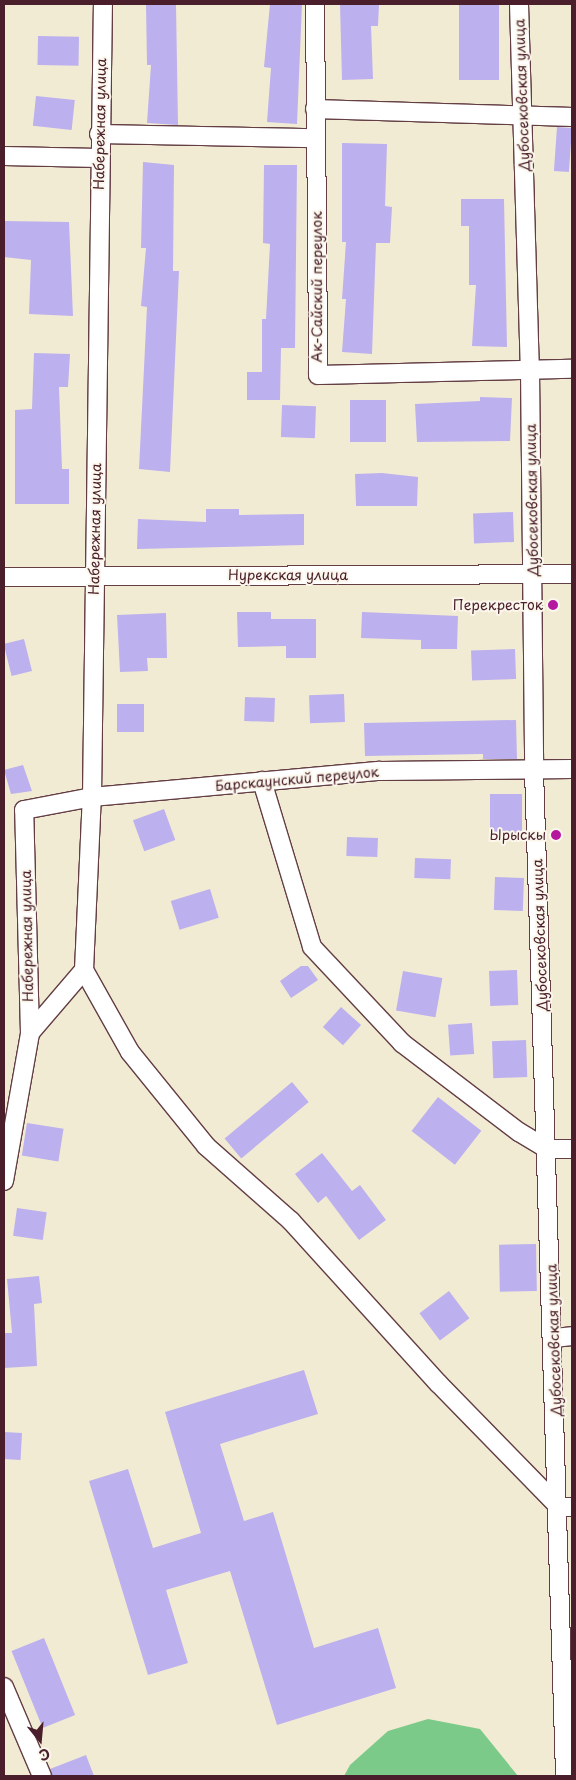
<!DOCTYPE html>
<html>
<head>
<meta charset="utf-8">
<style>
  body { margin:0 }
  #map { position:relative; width:576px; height:1780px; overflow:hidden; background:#f2ebd3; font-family:"Playpen Sans",sans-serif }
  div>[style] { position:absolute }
  .green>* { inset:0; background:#7cca89 }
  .building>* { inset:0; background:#bcb0ee; transform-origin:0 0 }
  .roads { filter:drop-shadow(1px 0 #633e44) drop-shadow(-1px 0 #633e44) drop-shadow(0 1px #633e44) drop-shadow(0 -1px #633e44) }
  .street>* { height:18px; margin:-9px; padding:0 9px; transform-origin:9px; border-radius:9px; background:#fff }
  .dots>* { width:14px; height:14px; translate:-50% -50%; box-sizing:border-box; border:2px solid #fbf7ec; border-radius:50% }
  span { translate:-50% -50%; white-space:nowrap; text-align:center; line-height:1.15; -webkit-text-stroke:4px #fbf7ec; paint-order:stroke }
  .street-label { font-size:14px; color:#4a1f2b }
  .poi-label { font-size:14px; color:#4a1f2b }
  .right { translate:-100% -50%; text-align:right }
  .frame { position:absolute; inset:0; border:5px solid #4a1f2b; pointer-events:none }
  .north { position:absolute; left:15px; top:1715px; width:50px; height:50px; -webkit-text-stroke:4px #fbf7ec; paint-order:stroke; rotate:163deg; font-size:14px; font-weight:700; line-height:20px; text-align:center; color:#4a1f2b }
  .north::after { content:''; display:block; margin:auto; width:18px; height:22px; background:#4a1f2b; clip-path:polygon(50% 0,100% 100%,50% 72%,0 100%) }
</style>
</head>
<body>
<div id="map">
  <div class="green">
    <div style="clip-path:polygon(428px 1719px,480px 1729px,518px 1776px,344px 1776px,350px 1765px,388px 1731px)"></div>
  </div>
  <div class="building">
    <div style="clip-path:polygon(146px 4px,176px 4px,178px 125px,147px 123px,151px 65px,147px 65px)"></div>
    <div style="clip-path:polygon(270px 4px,302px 4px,297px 124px,267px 122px,271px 68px,264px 67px)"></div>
    <div style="clip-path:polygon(340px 4px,379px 4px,378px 26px,371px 26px,373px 79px,342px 80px)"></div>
    <div style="left:459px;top:4px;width:40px;height:76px"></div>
    <div style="left:38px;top:36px;width:41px;height:29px;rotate:1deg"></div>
    <div style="left:36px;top:96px;width:39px;height:30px;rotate:6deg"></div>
    <div style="left:557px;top:127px;width:15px;height:44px;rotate:4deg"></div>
    <div style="clip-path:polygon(342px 143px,387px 144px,385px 206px,392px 207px,390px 243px,376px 243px,372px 354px,342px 352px,346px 299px,342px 299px,346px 242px,342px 242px)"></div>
    <div style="clip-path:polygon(143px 162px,174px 165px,173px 271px,179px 271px,170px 472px,139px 469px,147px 307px,141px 306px,146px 248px,141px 248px)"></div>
    <div style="clip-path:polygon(264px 165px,297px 165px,295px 348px,281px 348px,280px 400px,247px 400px,247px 372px,262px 372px,262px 319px,266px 319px,270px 244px,263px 243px)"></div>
    <div style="clip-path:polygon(461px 199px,504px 199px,507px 347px,472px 346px,476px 285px,469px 285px,469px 226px,461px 226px)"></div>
    <div style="clip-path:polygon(4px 221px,69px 222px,73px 316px,29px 314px,31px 260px,4px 257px)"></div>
    <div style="clip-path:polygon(34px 353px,70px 354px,68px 387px,59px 387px,62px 469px,69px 469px,69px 504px,15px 504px,15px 410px,32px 409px)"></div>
    <div style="clip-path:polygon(480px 397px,512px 398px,510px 441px,417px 442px,415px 404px,480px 401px)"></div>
    <div style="left:350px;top:400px;width:36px;height:42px"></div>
    <div style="left:282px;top:405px;width:34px;height:32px;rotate:2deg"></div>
    <div style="clip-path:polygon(382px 473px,418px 477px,417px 506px,356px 506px,355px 474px)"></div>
    <div style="clip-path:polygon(206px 509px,239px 509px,239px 515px,304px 514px,304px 545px,137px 549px,138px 519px,206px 522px)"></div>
    <div style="left:513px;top:512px;width:30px;height:40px;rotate:88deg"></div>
    <div style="clip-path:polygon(237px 612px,271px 612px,271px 619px,316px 619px,316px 658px,286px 658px,286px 646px,238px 647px)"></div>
    <div style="clip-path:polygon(362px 612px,458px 616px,457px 649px,421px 649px,421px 640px,361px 638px)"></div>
    <div style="clip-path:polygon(166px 613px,167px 658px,147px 658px,148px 671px,120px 672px,117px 615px)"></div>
    <div style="left:24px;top:639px;width:33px;height:21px;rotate:76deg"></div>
    <div style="left:515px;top:649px;width:30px;height:44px;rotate:88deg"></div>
    <div style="left:344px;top:694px;width:28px;height:35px;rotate:88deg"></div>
    <div style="left:245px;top:697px;width:30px;height:24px;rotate:2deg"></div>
    <div style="left:117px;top:704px;width:27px;height:28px"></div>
    <div style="clip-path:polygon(516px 720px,517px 759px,483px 759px,483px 754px,365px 756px,364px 723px)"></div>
    <div style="clip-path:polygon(23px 765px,32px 791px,11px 794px,4px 770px)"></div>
    <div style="left:490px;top:794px;width:32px;height:41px"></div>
    <div style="left:164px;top:809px;width:33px;height:33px;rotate:70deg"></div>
    <div style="left:347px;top:837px;width:31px;height:19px;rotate:2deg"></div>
    <div style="left:415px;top:858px;width:36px;height:20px;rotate:2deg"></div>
    <div style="left:495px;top:877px;width:29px;height:33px;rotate:2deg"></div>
    <div style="left:210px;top:889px;width:30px;height:41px;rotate:73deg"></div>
    <div style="clip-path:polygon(301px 966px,308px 966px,318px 980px,291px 998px,280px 981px)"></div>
    <div style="left:517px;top:970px;width:35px;height:28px;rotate:88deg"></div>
    <div style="left:403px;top:971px;width:40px;height:40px;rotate:10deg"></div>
    <div style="left:341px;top:1007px;width:27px;height:27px;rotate:42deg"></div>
    <div style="left:472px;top:1023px;width:31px;height:24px;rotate:86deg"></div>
    <div style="left:526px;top:1040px;width:37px;height:34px;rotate:88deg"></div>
    <div style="left:292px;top:1082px;width:26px;height:88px;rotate:50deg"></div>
    <div style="left:438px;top:1097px;width:55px;height:43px;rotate:38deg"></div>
    <div style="left:27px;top:1123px;width:37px;height:33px;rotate:9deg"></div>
    <div style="clip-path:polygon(322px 1153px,352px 1191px,360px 1185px,386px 1220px,359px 1240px,326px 1196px,318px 1203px,295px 1174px)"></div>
    <div style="left:17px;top:1208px;width:30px;height:28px;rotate:8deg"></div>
    <div style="left:536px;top:1244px;width:47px;height:37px;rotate:89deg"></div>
    <div style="clip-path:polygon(39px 1276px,42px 1303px,34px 1304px,37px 1366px,4px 1368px,4px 1333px,12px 1333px,7px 1279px)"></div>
    <div style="left:449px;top:1291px;width:34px;height:37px;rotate:53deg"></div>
    <div style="clip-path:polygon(304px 1370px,318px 1414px,220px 1444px,244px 1521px,273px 1512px,314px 1648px,378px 1628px,396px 1688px,277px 1725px,230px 1571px,166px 1590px,188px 1663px,148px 1675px,89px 1481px,128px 1469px,153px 1548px,201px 1533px,165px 1412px)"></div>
    <div style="left:4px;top:1432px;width:18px;height:27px;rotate:3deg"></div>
    <div style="left:44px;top:1638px;width:83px;height:35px;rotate:68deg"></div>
    <div style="clip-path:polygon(86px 1755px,94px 1776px,52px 1776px,50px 1769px)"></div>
  </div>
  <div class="roads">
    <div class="street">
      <div style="left:315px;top:4px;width:371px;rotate:89.5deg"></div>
      <div style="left:318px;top:375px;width:254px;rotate:-1.4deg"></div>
      <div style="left:519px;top:4px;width:365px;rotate:88.3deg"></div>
      <div style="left:530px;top:369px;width:401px;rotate:89.4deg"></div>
      <div style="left:534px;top:770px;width:1006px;rotate:88.23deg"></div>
      <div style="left:315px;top:109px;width:257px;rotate:1.8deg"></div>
      <div style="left:99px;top:134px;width:217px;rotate:1.1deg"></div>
      <div style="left:4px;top:156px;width:95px;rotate:1.2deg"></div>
      <div style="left:4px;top:577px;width:568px;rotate:-0.3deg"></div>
      <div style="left:262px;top:781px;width:173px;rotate:73.2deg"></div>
      <div style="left:312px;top:947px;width:132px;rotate:46.8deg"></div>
      <div style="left:402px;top:1043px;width:147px;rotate:37.3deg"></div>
      <div style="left:519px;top:1132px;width:33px;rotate:31deg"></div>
      <div style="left:547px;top:1149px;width:25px"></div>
      <div style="left:84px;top:970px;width:94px;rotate:60.7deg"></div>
      <div style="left:130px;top:1052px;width:121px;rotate:51deg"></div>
      <div style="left:206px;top:1146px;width:113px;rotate:41.4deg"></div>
      <div style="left:291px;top:1221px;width:219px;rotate:47.8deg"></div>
      <div style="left:438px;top:1383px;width:173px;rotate:45.7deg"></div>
      <div style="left:559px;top:1507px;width:13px"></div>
      <div style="left:30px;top:1033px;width:83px;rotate:-49.4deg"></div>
      <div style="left:84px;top:970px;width:173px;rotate:-87.4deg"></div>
      <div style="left:92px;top:797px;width:793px;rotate:-89.21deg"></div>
      <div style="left:4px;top:1181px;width:150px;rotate:-80deg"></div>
      <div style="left:30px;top:1033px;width:223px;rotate:-91.5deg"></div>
      <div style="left:24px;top:810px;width:69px;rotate:-10.8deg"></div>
      <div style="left:92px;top:797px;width:289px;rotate:-5.2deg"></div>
      <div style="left:380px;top:771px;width:192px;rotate:-0.6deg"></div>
      <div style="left:554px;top:1338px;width:18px;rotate:-6deg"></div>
      <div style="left:4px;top:1687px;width:97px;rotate:66.9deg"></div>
    </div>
  </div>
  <div class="dots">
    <div style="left:553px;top:605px;background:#b5179e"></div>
    <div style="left:556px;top:835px;background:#b5179e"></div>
  </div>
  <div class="street-label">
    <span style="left:522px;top:95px;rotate:-92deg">Дубосековская улица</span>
    <span style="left:100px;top:124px;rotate:-89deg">Набережная улица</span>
    <span style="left:317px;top:287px;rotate:-90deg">Ак-Сайский переулок</span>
    <span style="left:532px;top:500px;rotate:-91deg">Дубосековская улица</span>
    <span style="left:95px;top:529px;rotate:-89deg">Набережная улица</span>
    <span style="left:288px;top:575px">Нурекская улица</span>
    <span style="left:297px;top:779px;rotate:-5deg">Барскаунский переулок</span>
    <span style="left:540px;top:935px;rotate:-92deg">Дубосековская улица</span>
    <span style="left:27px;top:936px;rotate:-91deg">Набережная улица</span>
    <span style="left:554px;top:1340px;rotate:-92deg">Дубосековская улица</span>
  </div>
  <div class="poi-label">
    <span class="right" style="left:543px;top:605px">Перекресток</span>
    <span class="right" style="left:546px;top:835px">Ырыскы</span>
  </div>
  <div class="frame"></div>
  <div class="north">С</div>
</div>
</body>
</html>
